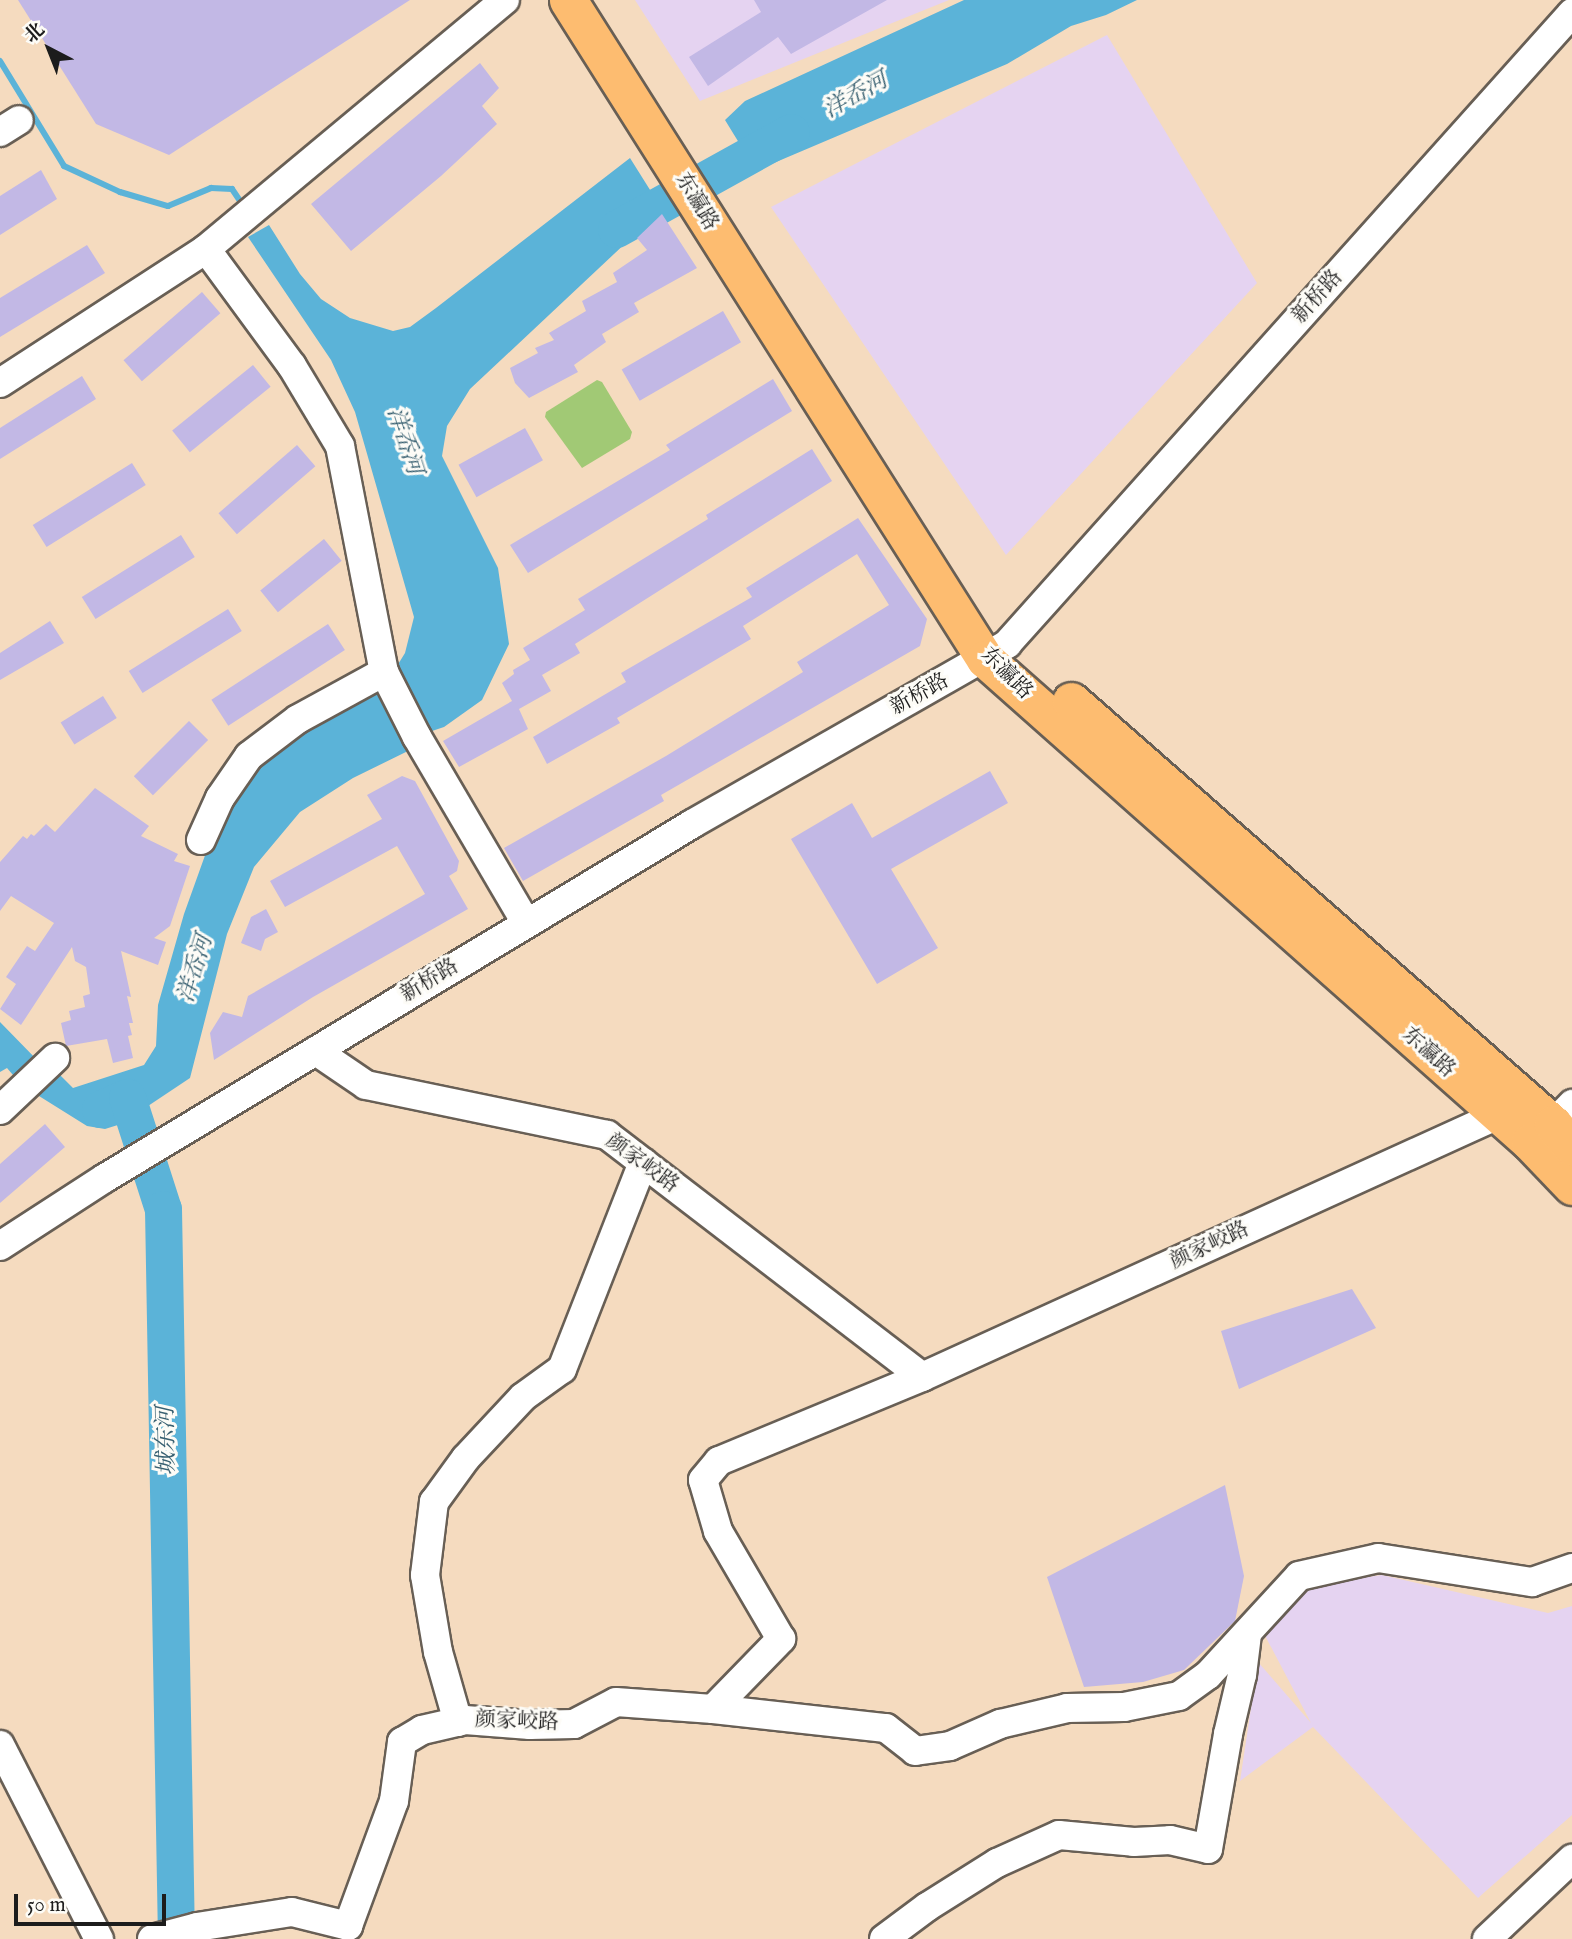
<!DOCTYPE html>
<html>
<head>
<meta charset="utf-8">
<style>
  body { margin:0 }
  #map { position:relative; width:1572px; height:1939px; overflow:hidden; background:#f5dbbf; font-family:"IM FELL English","Noto Serif SC",serif }
  div>[style] { position:absolute }
  .built>* { inset:0; background:#e5d3f1 }
  .green>* { inset:0; background:#a1c975 }
  .water>* { inset:0; background:#5bb3d8 }
  .stream>* { height:6px; margin:-3px; padding:0 3px; transform-origin:3px; border-radius:3px; background:#5bb3d8 }
  .river>* { height:37px; margin:-18.5px; padding:0 18.5px; transform-origin:18.5px; border-radius:18.5px; background:#5bb3d8 }
  .building>* { inset:0; background:#c2b8e5; transform-origin:0 0 }
  .roads { filter:drop-shadow(2px 0 #685f55) drop-shadow(-2px 0 #685f55) drop-shadow(0 2px #685f55) drop-shadow(0 -2px #685f55) }
  .minor>* { height:28px; margin:-14px; padding:0 14px; transform-origin:14px; border-radius:14px; background:#fff }
  .major>* { height:37px; margin:-18.5px; padding:0 18.5px; transform-origin:18.5px; border-radius:18.5px; background:#fdbc70 }
  span { translate:-50% -50%; white-space:nowrap; text-align:center; line-height:1.15; -webkit-text-stroke:6px #fdfcf7; paint-order:stroke }
  .street-label { font-size:21px; color:#1c1c1c }
  .water-label { font-size:23px; color:#386071; font-style:italic }
  .north { position:absolute; left:14px; top:14px; width:70px; height:70px; -webkit-text-stroke:5px #fdfcf7; paint-order:stroke; rotate:318deg; font-size:19px; font-weight:700; line-height:28px; text-align:center; color:#1c1c1c }
  .north::after { content:''; display:block; margin:auto; width:24px; height:32px; background:#1c1c1c; clip-path:polygon(50% 0,100% 100%,50% 72%,0 100%) }
  .scale { position:absolute; left:14px; top:1894px; width:152px; height:32px; box-sizing:border-box; border:4px solid #1c1c1c; border-top:0; padding-left:9px; font-size:21px; line-height:24px; white-space:nowrap; color:#1c1c1c; -webkit-text-stroke:5px #fdfcf7; paint-order:stroke }
</style>
</head>
<body>
<div id="map">
  <div class="built">
    <div style="clip-path:polygon(635px 0,949px 0,700px 101px)"></div>
    <div style="clip-path:polygon(1107px 35px,1257px 283px,1006px 555px,771px 207px)"></div>
    <div style="clip-path:polygon(1382px 1575px,1548px 1613px,1572px 1606px,1572px 1815px,1478px 1898px,1313px 1727px,1240px 1781px,1258px 1662px,1311px 1723px,1261px 1628px,1312px 1585px)"></div>
  </div>
  <div class="green">
    <div style="clip-path:polygon(597px 380px,602px 382px,632px 432px,630px 439px,582px 468px,545px 417px,546px 412px)"></div>
  </div>
  <div class="water">
    <div style="clip-path:polygon(964px 0,1137px 0,1106px 15px,1071px 26px,1007px 64px,762px 168px,752px 164px,725px 120px,745px 101px)"></div>
    <div style="clip-path:polygon(630px 158px,662px 209px,470px 389px,447px 426px,442px 456px,498px 568px,509px 644px,482px 700px,444px 727px,432px 731px,397px 666px,405px 653px,414px 617px,355px 412px,331px 360px,248px 237px,269px 225px,300px 274px,321px 299px,350px 318px,393px 331px,410px 327px,436px 308px)"></div>
    <div style="clip-path:polygon(377px 689px,410px 750px,353px 778px,300px 812px,254px 867px,227px 934px,190px 1078px,121px 1124px,105px 1129px,87px 1126px,31px 1091px,50px 1073px,60px 1075px,73px 1088px,144px 1065px,156px 1046px,158px 1005px,184px 914px,217px 822px,237px 783px,270px 752px,340px 705px)"></div>
    <div style="clip-path:polygon(0 1022px,40px 1063px,19px 1082px,7px 1068px,0 1072px)"></div>
  </div>
  <div class="stream">
    <div style="left:0;top:61px;width:123px;rotate:58.6deg"></div>
    <div style="left:64px;top:166px;width:62px;rotate:24.9deg"></div>
    <div style="left:120px;top:192px;width:50px;rotate:16.3deg"></div>
    <div style="left:168px;top:206px;width:47px;rotate:-22.7deg"></div>
    <div style="left:211px;top:188px;width:21px;rotate:3deg"></div>
    <div style="left:232px;top:189px;width:22px;rotate:56deg"></div>
  </div>
  <div class="river">
    <div style="left:616px;top:229px;width:200px;rotate:-29deg"></div>
    <div style="left:100px;top:1109px;width:30px;rotate:-24deg"></div>
    <div style="left:127px;top:1097px;width:118px;rotate:72.2deg"></div>
    <div style="left:163px;top:1209px;width:730px;rotate:88.98deg"></div>
  </div>
  <div class="building">
    <div style="clip-path:polygon(18px 0,410px 0,169px 155px,96px 124px)"></div>
    <div style="clip-path:polygon(754px 0,887px 0,791px 54px,778px 37px,708px 86px,689px 57px,761px 12px)"></div>
    <div style="clip-path:polygon(480px 63px,499px 88px,482px 106px,497px 124px,441px 176px,351px 251px,311px 204px)"></div>
    <div style="clip-path:polygon(41px 170px,57px 199px,0 235px,0 196px)"></div>
    <div style="clip-path:polygon(662px 214px,697px 268px,634px 303px,639px 312px,602px 334px,606px 342px,574px 365px,578px 372px,529px 398px,515px 383px,510px 368px,538px 353px,535px 348px,554px 340px,549px 333px,586px 311px,582px 301px,617px 282px,613px 273px,647px 250px,637px 238px)"></div>
    <div style="clip-path:polygon(87px 245px,105px 273px,0 337px,0 298px)"></div>
    <div style="left:202px;top:292px;width:28px;height:104px;rotate:49deg"></div>
    <div style="left:723px;top:311px;width:36px;height:117px;rotate:60deg"></div>
    <div style="left:253px;top:365px;width:28px;height:104px;rotate:51deg"></div>
    <div style="clip-path:polygon(82px 376px,96px 399px,0 459px,0 428px)"></div>
    <div style="clip-path:polygon(773px 379px,792px 411px,528px 573px,510px 545px,670px 450px,666px 445px)"></div>
    <div style="left:525px;top:428px;width:37px;height:76px;rotate:61deg"></div>
    <div style="left:297px;top:445px;width:28px;height:104px;rotate:49deg"></div>
    <div style="clip-path:polygon(812px 449px,832px 481px,575px 644px,580px 653px,542px 675px,551px 691px,519px 709px,528px 729px,459px 767px,443px 741px,512px 701px,502px 683px,514px 674px,513px 670px,530px 660px,523px 648px,585px 610px,578px 599px,708px 519px,706px 515px)"></div>
    <div style="left:132px;top:463px;width:26px;height:117px;rotate:58deg"></div>
    <div style="clip-path:polygon(858px 518px,927px 619px,920px 646px,661px 795px,664px 801px,523px 881px,504px 848px,666px 756px,803px 672px,797px 662px,889px 605px,857px 554px,743px 626px,751px 639px,617px 718px,620px 723px,547px 764px,533px 737px,626px 682px,621px 673px,752px 597px,746px 588px)"></div>
    <div style="left:181px;top:535px;width:26px;height:117px;rotate:58deg"></div>
    <div style="left:324px;top:539px;width:28px;height:82px;rotate:51deg"></div>
    <div style="left:228px;top:609px;width:26px;height:117px;rotate:58deg"></div>
    <div style="clip-path:polygon(50px 621px,64px 643px,0 680px,0 653px)"></div>
    <div style="left:328px;top:624px;width:31px;height:139px;rotate:57deg"></div>
    <div style="left:103px;top:696px;width:26px;height:50px;rotate:58deg"></div>
    <div style="left:189px;top:721px;width:27px;height:78px;rotate:45deg"></div>
    <div style="clip-path:polygon(990px 771px,1008px 803px,891px 869px,938px 948px,877px 984px,791px 839px,852px 803px,872px 838px)"></div>
    <div style="clip-path:polygon(402px 776px,415px 781px,459px 861px,457px 871px,449px 876px,468px 909px,313px 997px,214px 1060px,210px 1033px,223px 1012px,242px 1017px,248px 996px,425px 894px,397px 846px,285px 907px,270px 881px,382px 819px,367px 795px)"></div>
    <div style="clip-path:polygon(95px 788px,149px 826px,141px 836px,178px 854px,174px 861px,190px 866px,170px 926px,154px 938px,166px 942px,158px 965px,121px 951px,131px 997px,127px 996px,133px 1023px,129px 1023px,132px 1035px,128px 1036px,133px 1058px,113px 1063px,107px 1039px,66px 1046px,61px 1023px,71px 1020px,69px 1011px,85px 1007px,83px 996px,90px 994px,86px 967px,75px 961px,72px 947px,21px 1025px,0 1009px,16px 984px,6px 977px,27px 946px,35px 951px,54px 923px,11px 896px,0 911px,0 862px,23px 836px,27px 839px,31px 834px,34px 836px,46px 824px,55px 832px)"></div>
    <div style="clip-path:polygon(266px 909px,278px 932px,265px 939px,261px 951px,241px 943px,251px 917px)"></div>
    <div style="clip-path:polygon(45px 1124px,65px 1147px,0 1203px,0 1164px)"></div>
    <div style="clip-path:polygon(1352px 1289px,1376px 1328px,1239px 1389px,1221px 1331px)"></div>
    <div style="clip-path:polygon(1225px 1485px,1244px 1576px,1235px 1621px,1184px 1670px,1143px 1682px,1084px 1687px,1047px 1577px)"></div>
  </div>
  <div class="roads">
    <div class="minor">
      <div style="left:0;top:132px;width:22px;rotate:-32deg"></div>
      <div style="left:206px;top:249px;width:145px;rotate:53.7deg"></div>
      <div style="left:292px;top:366px;width:93px;rotate:59deg"></div>
      <div style="left:340px;top:446px;width:230px;rotate:79deg"></div>
      <div style="left:384px;top:672px;width:73px;rotate:63.1deg"></div>
      <div style="left:417px;top:737px;width:216px;rotate:59.6deg"></div>
      <div style="left:0;top:383px;width:246px;rotate:-33deg"></div>
      <div style="left:206px;top:249px;width:389px;rotate:-39.8deg"></div>
      <div style="left:201px;top:840px;width:46px;rotate:-65.7deg"></div>
      <div style="left:220px;top:798px;width:51px;rotate:-55.4deg"></div>
      <div style="left:249px;top:756px;width:61px;rotate:-37.1deg"></div>
      <div style="left:298px;top:719px;width:98px;rotate:-28.7deg"></div>
      <div style="left:316px;top:1051px;width:60px;rotate:34.2deg"></div>
      <div style="left:366px;top:1085px;width:246px;rotate:11.7deg"></div>
      <div style="left:607px;top:1135px;width:397px;rotate:37.5deg"></div>
      <div style="left:0;top:1110px;width:76px;rotate:-43.4deg"></div>
      <div style="left:1553px;top:1124px;width:28px;rotate:-46deg"></div>
      <div style="left:0;top:1246px;width:125px;rotate:-32.9deg"></div>
      <div style="left:105px;top:1178px;width:685px;rotate:-31.09deg"></div>
      <div style="left:692px;top:824px;width:363px;rotate:-29.7deg"></div>
      <div style="left:1007px;top:644px;width:847px;rotate:-48.16deg"></div>
      <div style="left:713px;top:1709px;width:174px;rotate:6.3deg"></div>
      <div style="left:886px;top:1728px;width:37px;rotate:38deg"></div>
      <div style="left:915px;top:1751px;width:35px;rotate:-8deg"></div>
      <div style="left:950px;top:1746px;width:55px;rotate:-23.7deg"></div>
      <div style="left:1000px;top:1724px;width:69px;rotate:-13.4deg"></div>
      <div style="left:1067px;top:1708px;width:57px;rotate:-1deg"></div>
      <div style="left:1124px;top:1707px;width:56px;rotate:-11.3deg"></div>
      <div style="left:1179px;top:1696px;width:36px;rotate:-36deg"></div>
      <div style="left:1208px;top:1675px;width:134px;rotate:-47.4deg"></div>
      <div style="left:1299px;top:1576px;width:81px;rotate:-12.8deg"></div>
      <div style="left:1378px;top:1558px;width:156px;rotate:8.9deg"></div>
      <div style="left:1532px;top:1582px;width:42px;rotate:-19.3deg"></div>
      <div style="left:458px;top:1722px;width:73px;rotate:-105.9deg"></div>
      <div style="left:438px;top:1652px;width:78px;rotate:-99.6deg"></div>
      <div style="left:425px;top:1575px;width:74px;rotate:-83deg"></div>
      <div style="left:434px;top:1502px;width:54px;rotate:-54deg"></div>
      <div style="left:466px;top:1458px;width:83px;rotate:-46.9deg"></div>
      <div style="left:523px;top:1397px;width:48px;rotate:-35.7deg"></div>
      <div style="left:562px;top:1369px;width:222px;rotate:-68.6deg"></div>
      <div style="left:0;top:1745px;width:218px;rotate:63deg"></div>
      <div style="left:152px;top:1939px;width:47px;rotate:-14.9deg"></div>
      <div style="left:197px;top:1927px;width:96px;rotate:-9deg"></div>
      <div style="left:292px;top:1912px;width:58px;rotate:14deg"></div>
      <div style="left:348px;top:1926px;width:133px;rotate:-69.8deg"></div>
      <div style="left:394px;top:1801px;width:60px;rotate:-82.3deg"></div>
      <div style="left:402px;top:1742px;width:23px;rotate:-31deg"></div>
      <div style="left:422px;top:1730px;width:44px;rotate:-13.1deg"></div>
      <div style="left:465px;top:1720px;width:65px;rotate:4.4deg"></div>
      <div style="left:530px;top:1725px;width:44px;rotate:-1.3deg"></div>
      <div style="left:574px;top:1724px;width:47px;rotate:-27.6deg"></div>
      <div style="left:616px;top:1702px;width:97px;rotate:4.1deg"></div>
      <div style="left:713px;top:1709px;width:98px;rotate:-45.8deg"></div>
      <div style="left:781px;top:1639px;width:125px;rotate:-120.3deg"></div>
      <div style="left:718px;top:1531px;width:53px;rotate:-106.4deg"></div>
      <div style="left:703px;top:1480px;width:25px;rotate:-50deg"></div>
      <div style="left:719px;top:1461px;width:220px;rotate:-22.5deg"></div>
      <div style="left:922px;top:1377px;width:633px;rotate:-24.46deg"></div>
      <div style="left:884px;top:1939px;width:54px;rotate:-36.7deg"></div>
      <div style="left:927px;top:1907px;width:83px;rotate:-32.2deg"></div>
      <div style="left:997px;top:1863px;width:68px;rotate:-24.3deg"></div>
      <div style="left:1059px;top:1835px;width:75px;rotate:5.3deg"></div>
      <div style="left:1134px;top:1842px;width:36px;rotate:-3deg"></div>
      <div style="left:1170px;top:1840px;width:39px;rotate:13deg"></div>
      <div style="left:1208px;top:1849px;width:117px;rotate:-80.1deg"></div>
      <div style="left:1228px;top:1734px;width:61px;rotate:-76.7deg"></div>
      <div style="left:1242px;top:1675px;width:41px;rotate:-83deg"></div>
      <div style="left:1487px;top:1939px;width:117px;rotate:-43.3deg"></div>
    </div>
    <div class="major">
      <div style="left:568px;top:0;width:780px;rotate:57.68deg"></div>
      <div style="left:985px;top:659px;width:728px;rotate:41.55deg"></div>
      <div style="left:1530px;top:1142px;width:61px;rotate:46.3deg"></div>
      <div style="left:1071px;top:701px;width:641px;rotate:41.27deg"></div>
      <div style="left:1553px;top:1124px;width:30px;rotate:50deg"></div>
    </div>
  </div>
  <div class="street-label">
    <span style="left:696px;top:202px;rotate:59deg">东瀛路</span>
    <span style="left:1318px;top:297px;rotate:-48deg">新桥路</span>
    <span style="left:1006px;top:674px;rotate:45deg">东瀛路</span>
    <span style="left:920px;top:695px;rotate:-29deg">新桥路</span>
    <span style="left:430px;top:981px;rotate:-31deg">新桥路</span>
    <span style="left:1428px;top:1053px;rotate:42deg">东瀛路</span>
    <span style="left:642px;top:1164px;rotate:36deg">颜家峧路</span>
    <span style="left:1210px;top:1246px;rotate:-25deg">颜家峧路</span>
    <span style="left:517px;top:1722px;rotate:2deg">颜家峧路</span>
  </div>
  <div class="water-label">
    <span style="left:856px;top:96px;rotate:-29deg">洋岙河</span>
    <span style="left:404px;top:441px;rotate:72deg">洋岙河</span>
    <span style="left:196px;top:969px;rotate:-73deg">洋岙河</span>
    <span style="left:167px;top:1441px;rotate:-91deg">城东河</span>
  </div>
  <div class="north">北</div>
  <div class="scale">50 m</div>
</div>
</body>
</html>
